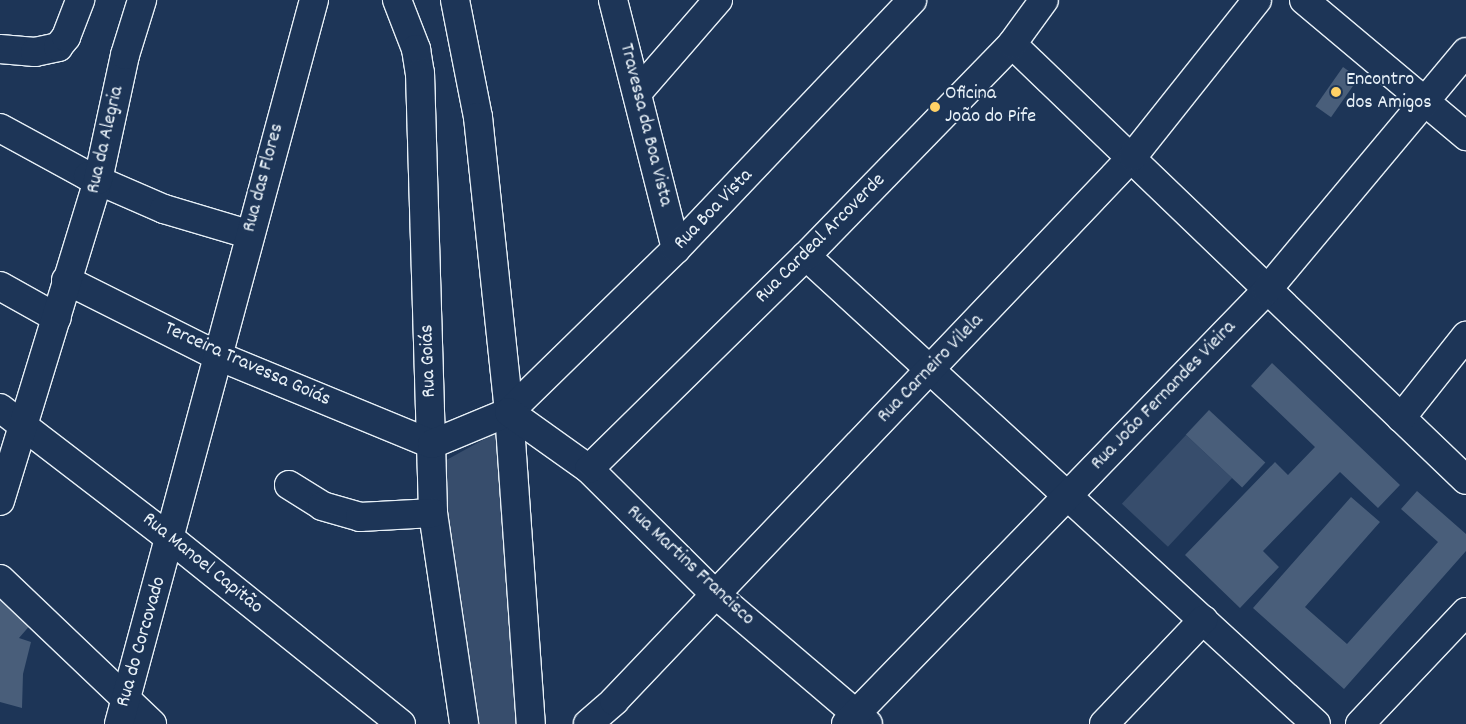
<!DOCTYPE html>
<html>
<head>
<meta charset="utf-8">
<style>
  body { margin:0 }
  #map { position:relative; width:1466px; height:724px; overflow:hidden; background:#1d3557; font-family:Dekko,sans-serif }
  div>[style] { position:absolute }
  .green>* { inset:0; background:#374d6c; transform-origin:0 0 }
  .building>* { inset:0; background:#495e7a; transform-origin:0 0 }
  .roads { filter:drop-shadow(1px 0 #e8f1f8) drop-shadow(-1px 0 #e8f1f8) drop-shadow(0 1px #e8f1f8) drop-shadow(0 -1px #e8f1f8) }
  .minor>* { height:28px; margin:-14px; padding:0 14px; transform-origin:14px; border-radius:14px; background:#1d3557 }
  .dots>* { width:14px; height:14px; translate:-50% -50%; box-sizing:border-box; border:2px solid #1d3557; border-radius:50% }
  span { translate:-50% -50%; white-space:nowrap; text-align:center; line-height:1.15; -webkit-text-stroke:4px #1d3557; paint-order:stroke }
  .poi-label { font-size:20px; color:#e8f1f8 }
  .left { translate:0 -50%; text-align:left }
  .street-label { font-size:20px; color:#e8f1f8 }
</style>
</head>
<body>
<div id="map">
  <div class="green">
    <div style="clip-path:polygon(499px 431px,521px 724px,472px 724px,442px 519px,441px 463px)"></div>
    <div style="left:1186px;top:435px;width:63px;height:94px;rotate:43deg"></div>
  </div>
  <div class="building">
    <div style="left:1343px;top:67px;width:19px;height:48px;rotate:35deg"></div>
    <div style="clip-path:polygon(1272px 363px,1400px 485px,1378px 508px,1340px 472px,1263px 551px,1279px 567px,1240px 608px,1185px 555px,1275px 462px,1288px 475px,1315px 447px,1251px 386px)"></div>
    <div style="left:1209px;top:410px;width:77px;height:34px;rotate:43deg"></div>
    <div style="clip-path:polygon(1417px 491px,1466px 534px,1466px 551px,1344px 689px,1253px 608px,1351px 497px,1380px 522px,1305px 607px,1347px 644px,1438px 542px,1401px 509px)"></div>
    <div style="clip-path:polygon(0 591px,32px 623px,19px 638px,31px 642px,23px 674px,22px 708px,0 702px)"></div>
  </div>
  <div class="roads">
    <div class="minor">
      <div style="left:397px;top:0;width:53px;rotate:68.8deg"></div>
      <div style="left:416px;top:49px;width:24px;rotate:81deg"></div>
      <div style="left:420px;top:73px;width:440px;rotate:88.3deg"></div>
      <div style="left:433px;top:513px;width:213px;rotate:81.6deg"></div>
      <div style="left:455px;top:0;width:119px;rotate:78.9deg"></div>
      <div style="left:478px;top:117px;width:297px;rotate:84deg"></div>
      <div style="left:509px;top:412px;width:313px;rotate:86deg"></div>
      <div style="left:613px;top:0;width:257px;rotate:75.8deg"></div>
      <div style="left:1304px;top:0;width:212px;rotate:40deg"></div>
      <div style="left:1012px;top:44px;width:629px;rotate:43.84deg"></div>
      <div style="left:0;top:49px;width:35px;rotate:5deg"></div>
      <div style="left:35px;top:52px;width:24px;rotate:-12deg"></div>
      <div style="left:58px;top:47px;width:13px;rotate:-51deg"></div>
      <div style="left:66px;top:37px;width:40px;rotate:-69deg"></div>
      <div style="left:638px;top:92px;width:122px;rotate:-49deg"></div>
      <div style="left:0;top:128px;width:100px;rotate:28.6deg"></div>
      <div style="left:88px;top:176px;width:83px;rotate:23.5deg"></div>
      <div style="left:164px;top:209px;width:88px;rotate:16.6deg"></div>
      <div style="left:806px;top:256px;width:692px;rotate:42.54deg"></div>
      <div style="left:66px;top:280px;width:170px;rotate:26.6deg"></div>
      <div style="left:218px;top:356px;width:231px;rotate:22.4deg"></div>
      <div style="left:432px;top:444px;width:83px;rotate:-22.6deg"></div>
      <div style="left:509px;top:412px;width:233px;rotate:-44.3deg"></div>
      <div style="left:676px;top:249px;width:343px;rotate:-46.5deg"></div>
      <div style="left:0;top:286px;width:65px;rotate:29.3deg"></div>
      <div style="left:0;top:408px;width:215px;rotate:37.5deg"></div>
      <div style="left:171px;top:539px;width:295px;rotate:38.8deg"></div>
      <div style="left:509px;top:412px;width:98px;rotate:35.5deg"></div>
      <div style="left:589px;top:469px;width:176px;rotate:44.8deg"></div>
      <div style="left:714px;top:593px;width:202px;rotate:40.4deg"></div>
      <div style="left:1401px;top:418px;width:105px;rotate:-51.6deg"></div>
      <div style="left:589px;top:469px;width:304px;rotate:-44.5deg"></div>
      <div style="left:806px;top:256px;width:296px;rotate:-45.8deg"></div>
      <div style="left:1012px;top:44px;width:54px;rotate:-54deg"></div>
      <div style="left:289px;top:485px;width:39px;rotate:32deg"></div>
      <div style="left:322px;top:506px;width:40px;rotate:16deg"></div>
      <div style="left:360px;top:517px;width:73px;rotate:-3.1deg"></div>
      <div style="left:0;top:501px;width:336px;rotate:-73deg"></div>
      <div style="left:98px;top:180px;width:128px;rotate:-77.8deg"></div>
      <div style="left:125px;top:55px;width:58px;rotate:-72.8deg"></div>
      <div style="left:0;top:579px;width:210px;rotate:43.6deg"></div>
      <div style="left:119px;top:724px;width:750px;rotate:-74.93deg"></div>
      <div style="left:588px;top:724px;width:35px;rotate:-41deg"></div>
      <div style="left:614px;top:701px;width:753px;rotate:-46.4deg"></div>
      <div style="left:1133px;top:156px;width:199px;rotate:-51.5deg"></div>
      <div style="left:846px;top:724px;width:605px;rotate:-45.87deg"></div>
      <div style="left:1267px;top:290px;width:310px;rotate:-50.1deg"></div>
      <div style="left:1104px;top:724px;width:144px;rotate:-46.4deg"></div>
      <div style="left:1360px;top:724px;width:154px;rotate:-46.6deg"></div>
    </div>
  </div>
  <div class="dots">
    <div style="left:1336px;top:92px;background:#ffd166"></div>
    <div style="left:935px;top:107px;background:#ffd166"></div>
  </div>
  <div class="poi-label">
    <span class="left" style="left:1346px;top:92px">Encontro<br>dos Amigos</span>
    <span class="left" style="left:945px;top:106px">Oficina<br>João do Pife</span>
  </div>
  <div class="street-label">
    <span style="left:645px;top:125px;rotate:76deg">Travessa da Boa Vista</span>
    <span style="left:106px;top:140px;rotate:-77deg">Rua da Alegria</span>
    <span style="left:264px;top:178px;rotate:-75deg">Rua das Flores</span>
    <span style="left:714px;top:210px;rotate:-46deg">Rua Boa Vista</span>
    <span style="left:821px;top:239px;rotate:-45deg">Rua Cardeal Arcoverde</span>
    <span style="left:429px;top:361px;rotate:-92deg">Rua Goiás</span>
    <span style="left:247px;top:365px;rotate:24deg">Terceira Travessa Goiás</span>
    <span style="left:931px;top:369px;rotate:-46deg">Rua Carneiro Vilela</span>
    <span style="left:1164px;top:396px;rotate:-46deg">Rua João Fernandes Vieira</span>
    <span style="left:202px;top:564px;rotate:39deg">Rua Manoel Capitão</span>
    <span style="left:690px;top:566px;rotate:43deg">Rua Martins Francisco</span>
    <span style="left:142px;top:642px;rotate:-74deg">Rua do Corcovado</span>
  </div>
</div>
</body>
</html>
